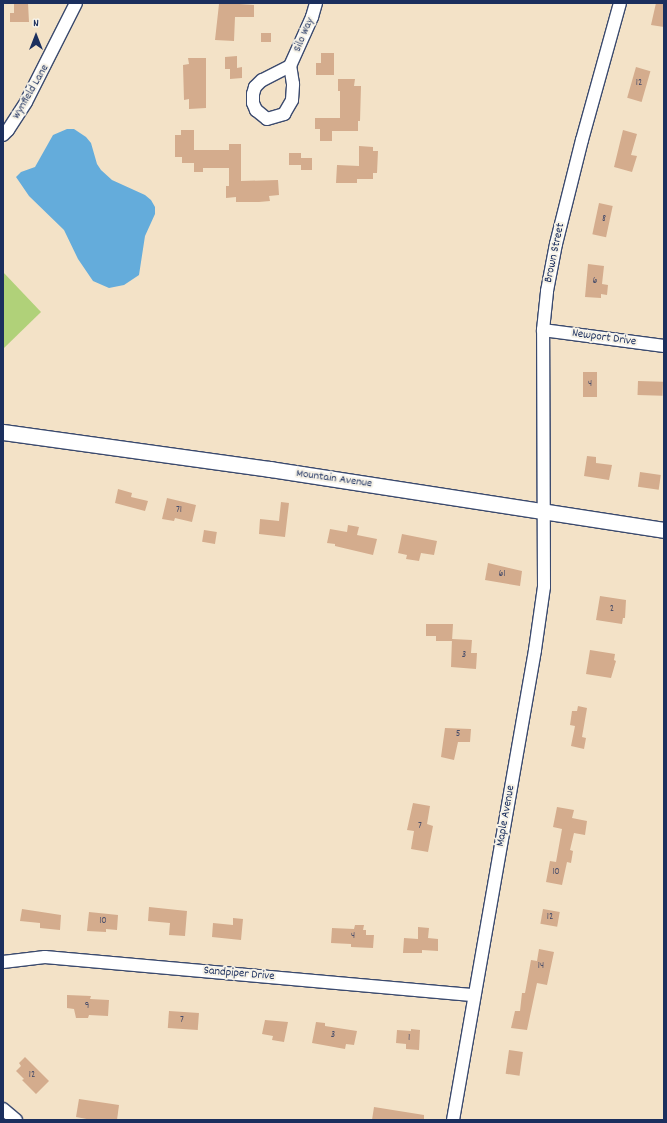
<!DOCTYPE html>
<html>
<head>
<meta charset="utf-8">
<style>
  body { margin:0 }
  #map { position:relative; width:667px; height:1123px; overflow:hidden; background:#f3e2c7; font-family:Dekko,sans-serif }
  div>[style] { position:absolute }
  .green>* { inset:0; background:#b0d179 }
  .water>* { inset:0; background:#64acdb }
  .building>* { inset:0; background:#d4ac8d; transform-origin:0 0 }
  .roads { filter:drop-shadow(1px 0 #3b4a6e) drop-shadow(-1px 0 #3b4a6e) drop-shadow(0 1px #3b4a6e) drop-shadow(0 -1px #3b4a6e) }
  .minor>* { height:12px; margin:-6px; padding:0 6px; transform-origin:6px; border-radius:6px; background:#fff }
  .major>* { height:15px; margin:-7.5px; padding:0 7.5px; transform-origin:7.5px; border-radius:7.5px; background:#fff }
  span { translate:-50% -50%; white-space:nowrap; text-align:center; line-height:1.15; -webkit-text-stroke:4px #f7f3e8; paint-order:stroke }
  .number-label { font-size:10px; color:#494e6a }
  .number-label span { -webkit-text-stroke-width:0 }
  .street-label { font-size:12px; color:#1b2f5e }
  .frame { position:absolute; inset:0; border:4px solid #1b2f5e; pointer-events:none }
  .north { position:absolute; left:16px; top:16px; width:40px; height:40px; -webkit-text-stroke:3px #f7f3e8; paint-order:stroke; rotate:0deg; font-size:11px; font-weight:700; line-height:16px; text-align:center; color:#1b2f5e }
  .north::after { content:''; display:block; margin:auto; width:14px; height:18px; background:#1b2f5e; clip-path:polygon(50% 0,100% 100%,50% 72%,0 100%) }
</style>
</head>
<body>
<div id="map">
  <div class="green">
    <div style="clip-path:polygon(3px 272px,41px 312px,3px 349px)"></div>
  </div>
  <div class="water">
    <div style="clip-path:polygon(67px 129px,74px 129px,86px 137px,91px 143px,97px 164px,101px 170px,112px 180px,145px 195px,151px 200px,155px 207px,155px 214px,145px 236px,139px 275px,124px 285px,109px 288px,93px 281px,78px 259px,64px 230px,29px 196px,16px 177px,21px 172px,35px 167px,53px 135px)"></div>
  </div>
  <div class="building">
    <div style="clip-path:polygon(14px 3px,28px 3px,29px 22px,10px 22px,10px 13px,14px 13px)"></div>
    <div style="clip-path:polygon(225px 3px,254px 5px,254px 17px,235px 17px,234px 41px,215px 40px,219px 4px)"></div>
    <div style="clip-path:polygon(656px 3px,664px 3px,664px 27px,651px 25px)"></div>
    <div style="left:261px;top:33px;width:10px;height:9px"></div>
    <div style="clip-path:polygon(321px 53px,334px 53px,334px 75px,316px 75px,316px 63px,321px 63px)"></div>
    <div style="clip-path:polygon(237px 56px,237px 68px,242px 67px,242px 78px,230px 79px,230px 69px,225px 69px,225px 57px)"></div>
    <div style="clip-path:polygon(188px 58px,206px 58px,206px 108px,189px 109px,189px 99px,184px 100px,183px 65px,189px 64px)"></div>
    <div style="left:636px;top:67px;width:15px;height:32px;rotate:16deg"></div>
    <div style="clip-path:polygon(338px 79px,355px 79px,354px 86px,361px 86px,360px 121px,358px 121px,358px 131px,332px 131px,332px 141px,320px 141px,320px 129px,315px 129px,315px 118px,340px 118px,340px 91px,338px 91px)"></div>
    <div style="clip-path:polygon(181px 130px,194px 130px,194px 150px,229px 150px,229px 144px,241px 144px,241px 181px,278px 180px,279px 195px,269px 196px,270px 201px,259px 202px,236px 202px,236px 197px,226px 198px,226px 186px,229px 186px,229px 168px,203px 168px,203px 172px,194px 172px,194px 163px,182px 163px,182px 157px,175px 157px,175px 135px,181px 135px)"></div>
    <div style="clip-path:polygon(623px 130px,637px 134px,631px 155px,637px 156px,632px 172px,614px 167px)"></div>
    <div style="clip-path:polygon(359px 146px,373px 147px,373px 151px,378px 151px,377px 173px,373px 173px,373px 179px,357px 179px,357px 183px,336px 183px,337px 165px,359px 166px)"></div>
    <div style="clip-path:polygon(289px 153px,301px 153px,301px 158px,312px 158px,312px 170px,301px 170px,301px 165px,289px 165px)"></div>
    <div style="left:599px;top:203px;width:14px;height:32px;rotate:12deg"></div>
    <div style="clip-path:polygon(588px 264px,604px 266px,602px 284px,608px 285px,607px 295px,601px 294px,601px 298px,585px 297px)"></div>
    <div style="left:583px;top:372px;width:14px;height:25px"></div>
    <div style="left:638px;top:381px;width:25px;height:14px;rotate:2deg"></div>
    <div style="clip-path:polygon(587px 456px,596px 457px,596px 463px,612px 465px,609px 480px,584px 476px)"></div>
    <div style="left:640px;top:472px;width:21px;height:15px;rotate:8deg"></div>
    <div style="clip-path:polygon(118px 489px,132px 493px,131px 497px,148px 501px,145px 511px,115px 503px)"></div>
    <div style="clip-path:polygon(167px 498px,196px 505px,192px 522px,175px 518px,174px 521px,162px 519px)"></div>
    <div style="clip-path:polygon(281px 502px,289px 503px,285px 537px,259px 534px,260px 519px,279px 521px)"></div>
    <div style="clip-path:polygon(348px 525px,359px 527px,357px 535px,377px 539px,373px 555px,335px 546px,335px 544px,327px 543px,330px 529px,347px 532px)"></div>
    <div style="left:204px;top:530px;width:13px;height:12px;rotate:9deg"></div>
    <div style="clip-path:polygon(402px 534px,437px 541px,434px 555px,421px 553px,419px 561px,406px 559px,407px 555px,398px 553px)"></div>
    <div style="clip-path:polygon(488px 563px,522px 571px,520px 586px,485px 580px)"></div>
    <div style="clip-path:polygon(600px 596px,626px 600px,625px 618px,623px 618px,622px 624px,596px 620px)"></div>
    <div style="clip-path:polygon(426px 624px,453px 624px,452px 641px,436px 641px,436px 636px,426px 636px)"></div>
    <div style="clip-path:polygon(452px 639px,472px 640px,471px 653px,477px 653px,476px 669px,451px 667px)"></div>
    <div style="clip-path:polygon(590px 650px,615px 654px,614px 660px,616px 661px,611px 678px,586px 674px)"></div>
    <div style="clip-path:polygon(578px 706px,587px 708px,582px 737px,586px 738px,584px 749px,571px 746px,575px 726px,570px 725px,572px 711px,577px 711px)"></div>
    <div style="clip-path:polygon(445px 728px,471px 729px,470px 742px,458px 742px,454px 760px,441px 757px)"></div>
    <div style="clip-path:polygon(413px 803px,430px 806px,427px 824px,433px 826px,428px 852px,411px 849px,414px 831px,407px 830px)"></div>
    <div style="clip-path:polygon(557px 807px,574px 810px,572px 818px,587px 821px,585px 835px,574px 833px,570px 850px,573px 851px,571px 863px,567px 862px,562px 885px,546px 882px,550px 861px,556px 862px,562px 829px,553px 827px)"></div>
    <div style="clip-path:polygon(149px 907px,187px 911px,185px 936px,169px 935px,170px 923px,148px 921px)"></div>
    <div style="clip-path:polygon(22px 909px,61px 915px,60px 930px,40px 928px,40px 923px,20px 921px)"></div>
    <div style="left:543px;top:909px;width:17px;height:15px;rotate:10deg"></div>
    <div style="clip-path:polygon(89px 912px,118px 915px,117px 930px,106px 929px,106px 932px,87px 931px)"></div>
    <div style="clip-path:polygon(233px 918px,243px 919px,241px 940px,212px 937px,213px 923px,233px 925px)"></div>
    <div style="clip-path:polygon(355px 925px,364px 925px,363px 930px,366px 930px,366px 935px,374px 935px,373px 948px,351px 947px,351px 944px,331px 943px,332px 928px,354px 929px)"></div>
    <div style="clip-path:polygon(418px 927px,429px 928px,428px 938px,438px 939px,438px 951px,422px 950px,422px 953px,403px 953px,404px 938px,418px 939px)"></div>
    <div style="clip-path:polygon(539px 949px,554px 952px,547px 985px,537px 983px,527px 1030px,511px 1028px,515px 1011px,520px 1011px,522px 993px,525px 993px,531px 960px,537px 961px)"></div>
    <div style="clip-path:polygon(67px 995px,91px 996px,90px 999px,109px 1000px,108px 1016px,89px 1015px,88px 1018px,76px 1018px,74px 1009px,67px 1008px)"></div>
    <div style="left:169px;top:1011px;width:30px;height:17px;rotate:4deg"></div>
    <div style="clip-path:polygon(265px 1020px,288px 1022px,284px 1042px,272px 1040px,273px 1036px,262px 1034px)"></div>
    <div style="clip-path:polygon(316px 1022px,325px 1023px,325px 1026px,357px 1031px,354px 1045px,346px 1044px,345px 1049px,312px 1043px)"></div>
    <div style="clip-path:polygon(411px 1029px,420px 1030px,419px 1050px,406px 1049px,406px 1044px,396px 1043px,397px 1030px,411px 1031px)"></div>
    <div style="left:509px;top:1050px;width:14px;height:24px;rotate:8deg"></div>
    <div style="clip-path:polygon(25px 1057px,49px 1081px,36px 1094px,22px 1080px,24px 1079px,16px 1071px,21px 1066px,19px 1063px)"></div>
    <div style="clip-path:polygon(79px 1099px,119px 1105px,117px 1120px,92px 1120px,76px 1117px)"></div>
    <div style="clip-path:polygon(374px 1107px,424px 1115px,424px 1120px,372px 1120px)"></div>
  </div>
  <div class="roads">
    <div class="minor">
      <div style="left:290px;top:66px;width:31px;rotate:153deg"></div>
      <div style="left:262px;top:80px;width:10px;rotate:135deg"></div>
      <div style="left:255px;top:87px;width:7px;rotate:106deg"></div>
      <div style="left:253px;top:94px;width:9px;rotate:90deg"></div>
      <div style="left:253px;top:103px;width:8px;rotate:67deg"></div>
      <div style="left:256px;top:110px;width:14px;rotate:39deg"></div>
      <div style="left:267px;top:119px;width:18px;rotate:-16deg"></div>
      <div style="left:284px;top:114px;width:16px;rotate:-60deg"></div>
      <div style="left:292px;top:100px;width:16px;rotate:-86deg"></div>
      <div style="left:293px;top:84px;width:18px;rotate:-99deg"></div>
      <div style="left:290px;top:66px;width:54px;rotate:-65.8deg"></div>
      <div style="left:312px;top:17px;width:15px;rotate:-74deg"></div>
      <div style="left:3px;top:135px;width:7px;rotate:-45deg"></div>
      <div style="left:8px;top:130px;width:33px;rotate:-57deg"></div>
      <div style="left:26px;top:102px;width:111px;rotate:-63.2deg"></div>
      <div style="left:543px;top:330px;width:122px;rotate:7.5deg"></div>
      <div style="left:3px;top:962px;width:42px;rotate:-6.8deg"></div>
      <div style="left:45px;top:957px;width:431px;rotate:5.1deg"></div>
      <div style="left:3px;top:1109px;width:17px;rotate:40deg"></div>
      <div style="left:453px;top:1120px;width:477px;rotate:-80.1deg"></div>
      <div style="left:535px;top:650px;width:64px;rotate:-81.9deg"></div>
      <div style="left:544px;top:587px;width:257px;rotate:-90.2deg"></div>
      <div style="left:543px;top:330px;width:39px;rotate:-84deg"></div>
      <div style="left:547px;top:291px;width:48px;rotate:-79.2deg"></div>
      <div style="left:556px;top:244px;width:107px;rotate:-76deg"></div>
      <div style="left:582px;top:140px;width:142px;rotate:-74.5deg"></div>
    </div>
    <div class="major">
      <div style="left:3px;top:432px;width:270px;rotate:7.9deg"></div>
      <div style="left:270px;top:469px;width:399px;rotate:8.8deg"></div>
    </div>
  </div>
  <div class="number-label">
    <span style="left:639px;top:84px">12</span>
    <span style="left:604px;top:220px">8</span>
    <span style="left:595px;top:282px">6</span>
    <span style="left:590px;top:385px">4</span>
    <span style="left:179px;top:511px">71</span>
    <span style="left:502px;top:575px">61</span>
    <span style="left:612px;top:610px">2</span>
    <span style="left:464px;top:656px">3</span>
    <span style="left:458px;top:735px">5</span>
    <span style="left:420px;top:827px">7</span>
    <span style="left:556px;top:873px">10</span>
    <span style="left:550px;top:918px">12</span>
    <span style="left:103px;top:922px">10</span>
    <span style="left:353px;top:937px">4</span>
    <span style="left:541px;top:967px">14</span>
    <span style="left:87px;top:1007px">9</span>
    <span style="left:182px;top:1021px">7</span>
    <span style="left:333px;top:1036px">3</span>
    <span style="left:409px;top:1039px">1</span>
    <span style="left:32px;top:1076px">12</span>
  </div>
  <div class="street-label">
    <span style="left:304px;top:35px;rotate:-67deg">Silo Way</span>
    <span style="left:31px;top:92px;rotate:-60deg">Wynfield Lane</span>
    <span style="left:555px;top:253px;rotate:-78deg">Brown Street</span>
    <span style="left:604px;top:338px;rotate:8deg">Newport Drive</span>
    <span style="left:334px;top:479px;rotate:8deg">Mountain Avenue</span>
    <span style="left:506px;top:816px;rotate:-80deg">Maple Avenue</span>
    <span style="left:239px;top:974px;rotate:5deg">Sandpiper Drive</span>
  </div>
  <div class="frame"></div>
  <div class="north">N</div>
</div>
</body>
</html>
